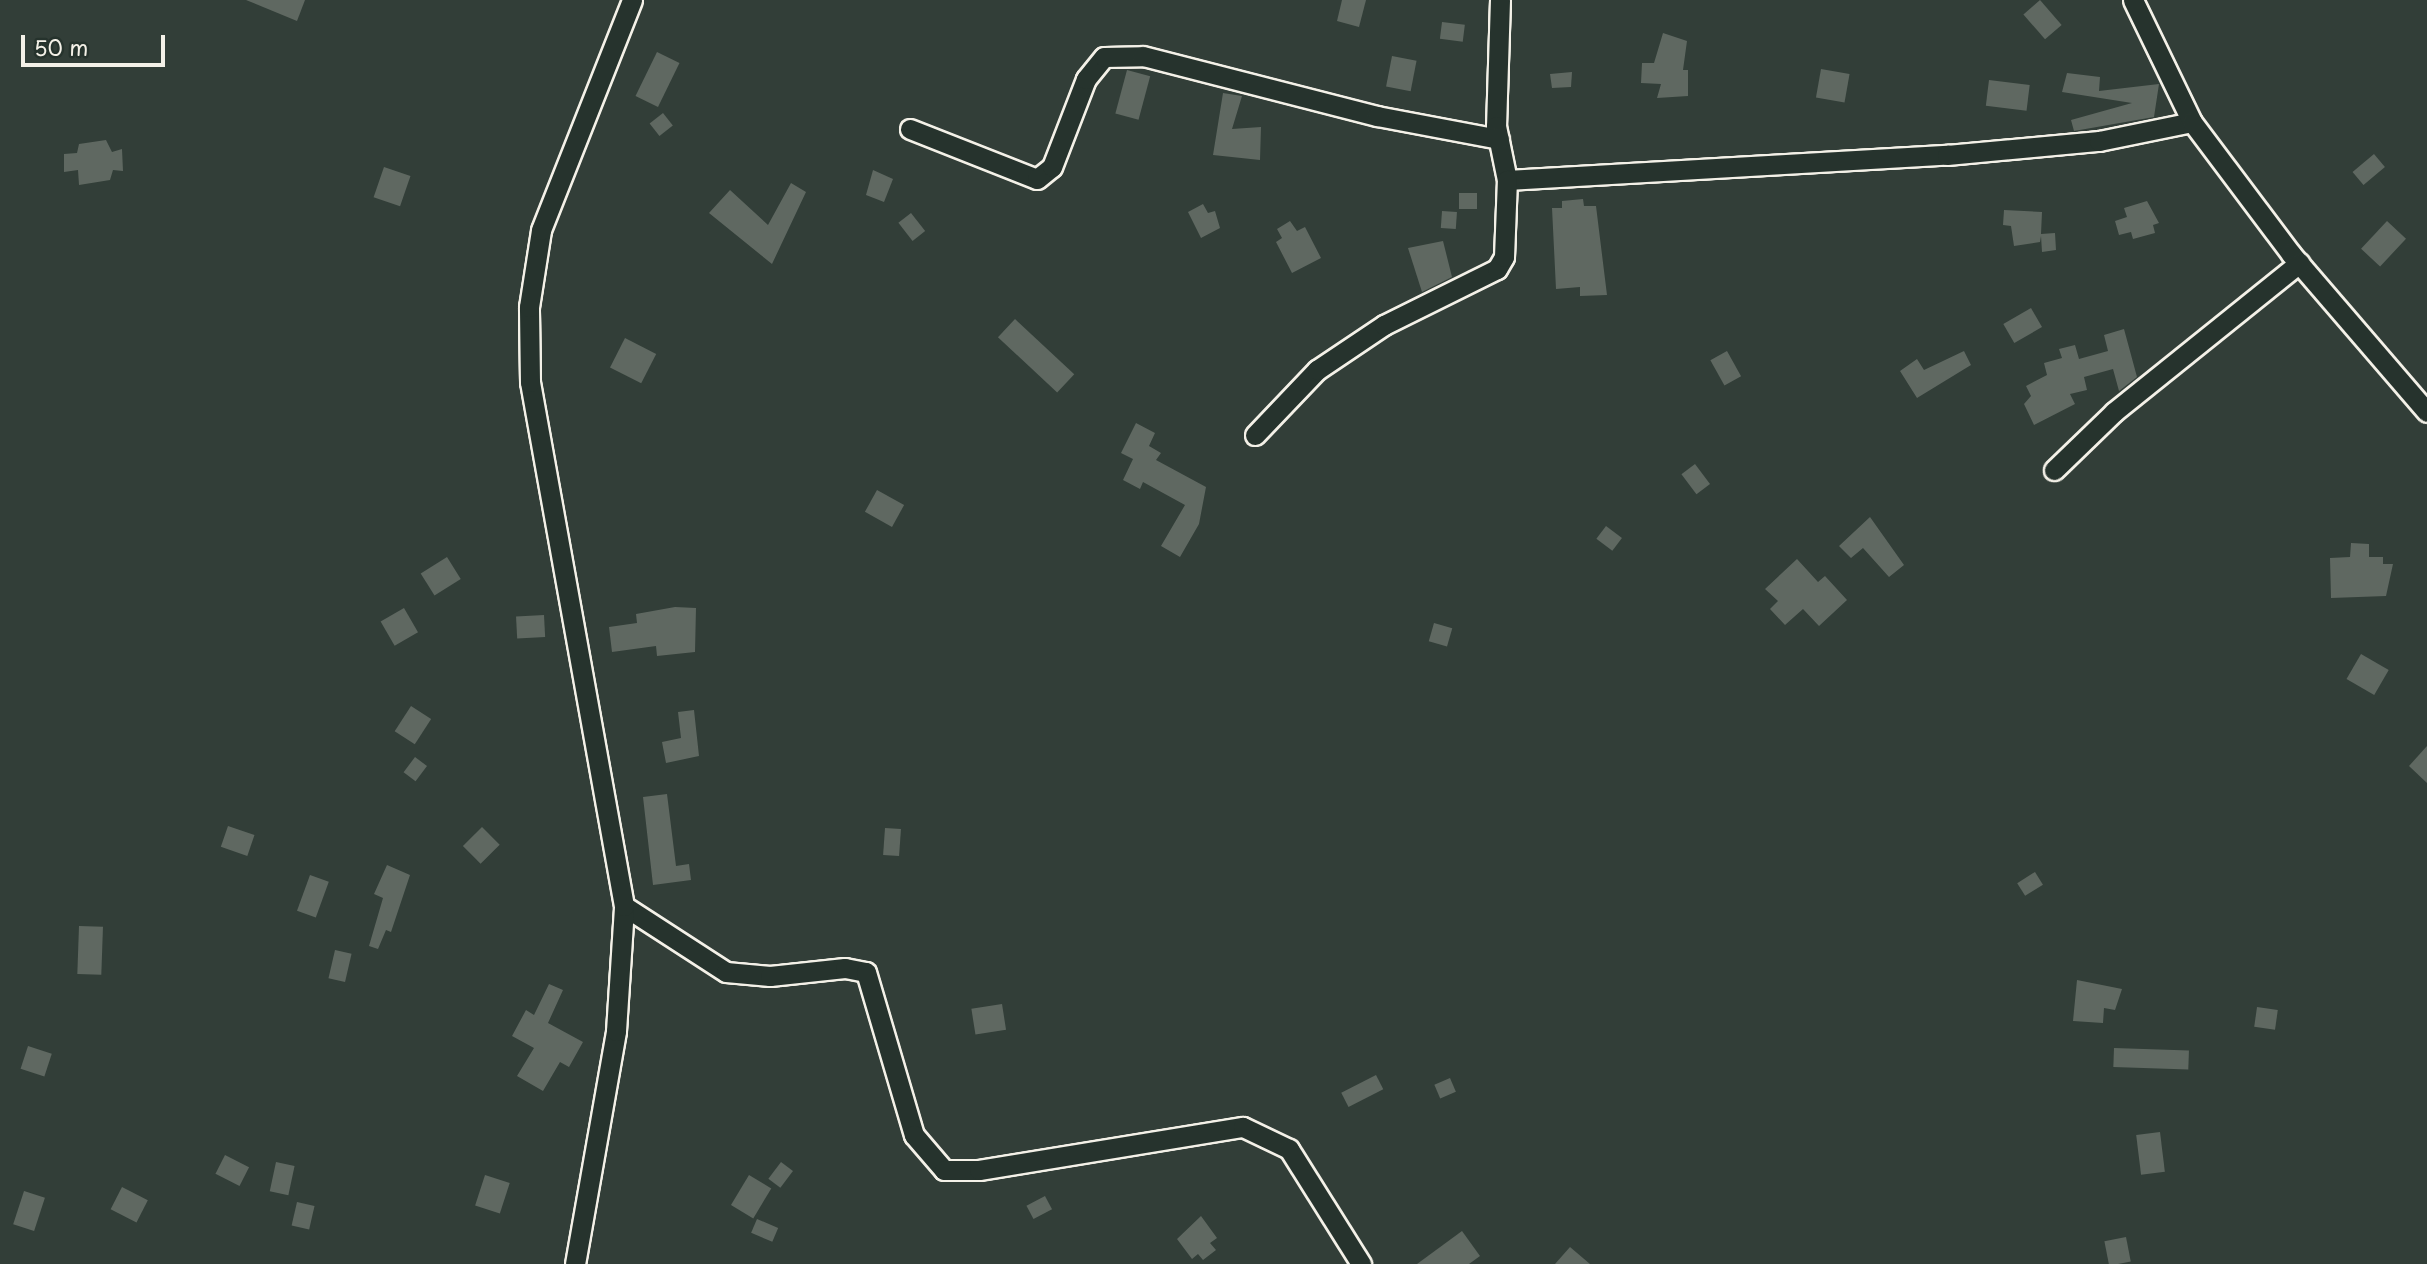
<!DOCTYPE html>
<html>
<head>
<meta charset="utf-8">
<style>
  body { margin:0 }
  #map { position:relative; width:2427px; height:1264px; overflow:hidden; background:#323e38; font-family:"Playpen Sans",sans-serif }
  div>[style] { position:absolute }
  .building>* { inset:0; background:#5f6861; transform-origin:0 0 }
  .roads { filter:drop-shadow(2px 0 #f4f1e8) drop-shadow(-2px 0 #f4f1e8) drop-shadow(0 2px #f4f1e8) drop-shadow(0 -2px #f4f1e8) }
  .minor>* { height:19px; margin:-9.5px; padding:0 9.5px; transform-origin:9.5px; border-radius:9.5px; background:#26332d }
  span { translate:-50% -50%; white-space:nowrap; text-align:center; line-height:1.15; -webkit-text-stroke:6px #26332d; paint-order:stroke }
  .scale { position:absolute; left:21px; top:35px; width:144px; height:32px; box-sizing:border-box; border:4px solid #f4f1e8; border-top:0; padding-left:9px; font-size:21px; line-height:24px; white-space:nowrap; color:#f4f1e8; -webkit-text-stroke:5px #26332d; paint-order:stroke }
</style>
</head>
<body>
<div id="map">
  <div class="building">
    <div style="clip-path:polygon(246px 0,305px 0,297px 21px)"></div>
    <div style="clip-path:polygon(1342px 0,1366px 0,1359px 27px,1337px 21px)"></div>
    <div style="left:2040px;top:0;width:33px;height:22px;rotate:49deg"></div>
    <div style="left:1442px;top:22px;width:23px;height:17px;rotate:7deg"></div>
    <div style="clip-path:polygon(1663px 33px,1687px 41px,1683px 70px,1688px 70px,1688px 96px,1657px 98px,1661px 84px,1641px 83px,1642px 63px,1654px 63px)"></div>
    <div style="left:657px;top:52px;width:25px;height:49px;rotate:26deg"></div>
    <div style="left:1392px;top:56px;width:25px;height:31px;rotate:11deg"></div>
    <div style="left:1821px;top:69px;width:29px;height:29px;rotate:10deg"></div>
    <div style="left:1127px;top:70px;width:24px;height:45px;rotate:15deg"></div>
    <div style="clip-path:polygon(1572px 72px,1571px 87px,1552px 88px,1550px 74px)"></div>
    <div style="clip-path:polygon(2067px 73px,2100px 77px,2099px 91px,2159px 84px,2154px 117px,2074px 131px,2071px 120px,2132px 103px,2062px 92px)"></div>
    <div style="left:1989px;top:80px;width:41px;height:26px;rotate:7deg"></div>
    <div style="clip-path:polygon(1223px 93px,1242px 96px,1232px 129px,1261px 127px,1260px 160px,1213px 155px)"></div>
    <div style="left:663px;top:113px;width:16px;height:17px;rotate:52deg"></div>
    <div style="clip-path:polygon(106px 140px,112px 152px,122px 149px,123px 171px,113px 170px,110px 180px,79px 185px,78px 170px,64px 172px,64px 154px,77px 153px,79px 144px)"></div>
    <div style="left:2374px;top:154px;width:17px;height:28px;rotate:50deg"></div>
    <div style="left:384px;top:167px;width:28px;height:32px;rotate:19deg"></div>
    <div style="clip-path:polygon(873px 170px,893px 179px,884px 202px,866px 195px)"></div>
    <div style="clip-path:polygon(791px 183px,806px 192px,772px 264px,709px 213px,730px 190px,768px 225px)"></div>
    <div style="left:1459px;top:193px;width:18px;height:16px"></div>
    <div style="clip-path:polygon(1583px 199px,1584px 206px,1596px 206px,1607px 295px,1580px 296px,1580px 287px,1556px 289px,1552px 208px,1562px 208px,1562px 201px)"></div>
    <div style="clip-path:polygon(2147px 201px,2159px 223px,2153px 225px,2155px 233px,2133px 239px,2131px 232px,2119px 235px,2115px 221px,2127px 217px,2124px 208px)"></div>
    <div style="clip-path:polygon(1203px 204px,1208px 213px,1215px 211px,1220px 228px,1201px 238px,1188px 212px)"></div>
    <div style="clip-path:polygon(2004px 210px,2042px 212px,2041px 234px,2055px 233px,2056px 250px,2042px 252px,2041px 236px,2040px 242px,2014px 246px,2011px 226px,2003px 225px)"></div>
    <div style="left:1442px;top:211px;width:15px;height:17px;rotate:4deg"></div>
    <div style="left:911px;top:213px;width:23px;height:16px;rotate:52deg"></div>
    <div style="clip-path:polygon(1290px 221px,1297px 231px,1305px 227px,1321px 258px,1292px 273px,1276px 242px,1282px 238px,1277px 229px)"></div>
    <div style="left:2387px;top:221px;width:26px;height:38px;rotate:43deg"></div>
    <div style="clip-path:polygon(1443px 241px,1452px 277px,1422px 292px,1408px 248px)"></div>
    <div style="left:2031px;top:308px;width:22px;height:32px;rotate:60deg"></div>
    <div style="left:1015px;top:319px;width:81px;height:25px;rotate:43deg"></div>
    <div style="clip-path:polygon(2124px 329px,2137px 377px,2119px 391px,2113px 369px,2084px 377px,2087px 390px,2070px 394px,2075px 404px,2034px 425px,2024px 404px,2031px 396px,2026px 386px,2047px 375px,2044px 363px,2062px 358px,2059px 349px,2075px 345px,2079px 359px,2108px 351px,2104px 335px)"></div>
    <div style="left:625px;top:338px;width:35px;height:33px;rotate:27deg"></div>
    <div style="left:1727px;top:351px;width:29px;height:19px;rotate:61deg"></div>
    <div style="clip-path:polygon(1964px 351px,1971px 365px,1917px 398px,1900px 371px,1917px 359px,1924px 370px)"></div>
    <div style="clip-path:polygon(1136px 423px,1155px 433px,1149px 446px,1161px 453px,1156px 460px,1206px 487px,1199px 524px,1180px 557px,1161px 546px,1185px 505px,1143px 482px,1140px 489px,1123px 480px,1133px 459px,1121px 453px)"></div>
    <div style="left:1695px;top:464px;width:25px;height:17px;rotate:53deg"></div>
    <div style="left:877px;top:490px;width:31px;height:25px;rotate:29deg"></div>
    <div style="clip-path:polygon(1870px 517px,1904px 565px,1889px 577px,1863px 548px,1851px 558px,1839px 546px)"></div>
    <div style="left:1606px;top:526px;width:20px;height:16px;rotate:37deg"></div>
    <div style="clip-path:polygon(2351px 543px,2369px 544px,2369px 557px,2383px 557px,2383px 564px,2393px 564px,2386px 596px,2331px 598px,2330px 558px,2350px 557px)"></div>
    <div style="left:447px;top:557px;width:26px;height:31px;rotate:58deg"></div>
    <div style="clip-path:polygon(1797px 559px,1818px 582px,1825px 576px,1847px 600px,1819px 626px,1803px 609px,1785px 625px,1770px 609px,1778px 601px,1765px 589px)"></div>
    <div style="clip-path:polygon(675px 607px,696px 608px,695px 652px,657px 656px,656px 646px,612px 652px,609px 627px,637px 623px,636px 614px)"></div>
    <div style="left:404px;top:608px;width:28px;height:27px;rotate:60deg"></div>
    <div style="left:544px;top:615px;width:22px;height:28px;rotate:87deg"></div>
    <div style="left:1434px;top:623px;width:19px;height:19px;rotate:16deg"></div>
    <div style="left:2361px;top:654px;width:32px;height:29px;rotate:30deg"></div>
    <div style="left:411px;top:706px;width:24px;height:30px;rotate:33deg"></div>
    <div style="clip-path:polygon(694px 710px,699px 756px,666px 763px,662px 742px,681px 738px,678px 712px)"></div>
    <div style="clip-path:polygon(2427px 746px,2427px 783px,2409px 766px)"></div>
    <div style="left:415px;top:757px;width:15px;height:19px;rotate:37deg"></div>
    <div style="clip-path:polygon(667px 794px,676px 866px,689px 864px,691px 880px,653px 885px,643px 797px)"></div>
    <div style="left:228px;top:826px;width:28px;height:22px;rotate:19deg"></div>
    <div style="left:482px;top:827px;width:25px;height:27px;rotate:45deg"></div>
    <div style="left:885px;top:828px;width:16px;height:27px;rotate:4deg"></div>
    <div style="clip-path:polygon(387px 865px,410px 875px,391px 932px,386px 930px,378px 949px,369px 946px,383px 898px,374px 894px)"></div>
    <div style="left:2035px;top:872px;width:15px;height:21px;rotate:58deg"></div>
    <div style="left:310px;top:875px;width:20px;height:38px;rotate:20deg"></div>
    <div style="left:79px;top:926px;width:24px;height:48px;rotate:2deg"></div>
    <div style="left:335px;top:950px;width:17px;height:29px;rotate:13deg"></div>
    <div style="clip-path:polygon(2077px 980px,2122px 989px,2115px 1010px,2104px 1008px,2103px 1023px,2073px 1021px)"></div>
    <div style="clip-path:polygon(549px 984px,563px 990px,548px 1023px,583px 1042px,569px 1067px,560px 1062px,543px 1091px,517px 1076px,534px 1048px,512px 1036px,526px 1010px,534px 1015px)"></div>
    <div style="left:1002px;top:1004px;width:26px;height:31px;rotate:81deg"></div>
    <div style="left:2257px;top:1007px;width:21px;height:20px;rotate:8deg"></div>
    <div style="left:28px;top:1046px;width:25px;height:24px;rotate:18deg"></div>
    <div style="left:2114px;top:1048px;width:75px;height:19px;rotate:2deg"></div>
    <div style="left:1376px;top:1075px;width:16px;height:39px;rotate:63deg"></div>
    <div style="left:1450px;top:1078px;width:15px;height:17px;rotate:67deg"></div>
    <div style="left:2160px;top:1132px;width:40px;height:24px;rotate:83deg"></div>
    <div style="left:225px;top:1155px;width:27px;height:21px;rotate:27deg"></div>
    <div style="left:276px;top:1162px;width:19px;height:30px;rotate:12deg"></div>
    <div style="left:781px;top:1162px;width:15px;height:21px;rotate:37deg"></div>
    <div style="left:485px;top:1175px;width:26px;height:32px;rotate:18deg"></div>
    <div style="left:749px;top:1175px;width:26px;height:35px;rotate:31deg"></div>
    <div style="left:122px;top:1187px;width:29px;height:25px;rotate:27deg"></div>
    <div style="left:24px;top:1191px;width:22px;height:35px;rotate:18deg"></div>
    <div style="left:1045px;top:1196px;width:15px;height:21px;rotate:62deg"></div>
    <div style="left:297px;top:1202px;width:18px;height:24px;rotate:13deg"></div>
    <div style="clip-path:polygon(1201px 1216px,1217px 1238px,1210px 1243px,1216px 1250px,1203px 1260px,1198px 1254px,1192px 1259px,1177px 1239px)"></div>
    <div style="left:757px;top:1219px;width:23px;height:15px;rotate:23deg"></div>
    <div style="clip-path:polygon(1462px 1231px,1480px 1256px,1469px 1264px,1417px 1264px)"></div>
    <div style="left:2126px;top:1237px;width:25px;height:22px;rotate:79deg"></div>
    <div style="clip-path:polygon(1570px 1247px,1590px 1264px,1555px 1264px)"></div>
  </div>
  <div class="roads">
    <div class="minor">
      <div style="left:1500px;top:0;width:126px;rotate:91.8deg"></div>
      <div style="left:1496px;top:126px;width:55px;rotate:78.5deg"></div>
      <div style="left:1507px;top:180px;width:441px;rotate:-3.3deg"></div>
      <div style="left:1947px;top:155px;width:153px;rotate:-5.3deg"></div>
      <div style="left:2099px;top:141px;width:95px;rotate:-11.5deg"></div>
      <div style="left:2133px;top:0;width:136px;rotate:64.2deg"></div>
      <div style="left:2192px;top:122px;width:165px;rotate:53.1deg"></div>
      <div style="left:2291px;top:254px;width:208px;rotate:49.3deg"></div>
      <div style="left:910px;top:129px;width:136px;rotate:21.5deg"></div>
      <div style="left:1037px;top:179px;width:19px;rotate:-39deg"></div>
      <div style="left:1052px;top:167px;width:94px;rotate:-68.9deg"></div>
      <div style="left:1086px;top:79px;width:28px;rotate:-51deg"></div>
      <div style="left:1104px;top:57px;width:39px;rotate:-1deg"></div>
      <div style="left:1143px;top:56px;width:242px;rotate:14.4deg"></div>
      <div style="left:1377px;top:116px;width:124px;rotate:10.7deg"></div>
      <div style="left:1255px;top:435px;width:90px;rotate:-46.4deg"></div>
      <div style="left:1317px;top:370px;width:81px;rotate:-33.9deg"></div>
      <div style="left:1384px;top:325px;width:126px;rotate:-26.4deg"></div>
      <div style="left:1497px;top:269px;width:14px;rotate:-60deg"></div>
      <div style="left:1504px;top:257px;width:77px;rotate:-87.8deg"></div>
      <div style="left:2054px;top:470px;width:83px;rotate:-44deg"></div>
      <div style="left:2114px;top:412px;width:238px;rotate:-38.8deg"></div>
      <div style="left:624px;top:906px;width:121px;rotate:32.9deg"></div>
      <div style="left:726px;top:972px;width:44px;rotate:5.2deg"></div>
      <div style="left:770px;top:976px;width:75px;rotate:-6.1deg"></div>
      <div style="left:845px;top:968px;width:21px;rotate:11deg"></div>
      <div style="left:866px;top:972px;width:170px;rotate:73.6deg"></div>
      <div style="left:914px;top:1135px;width:46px;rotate:49.4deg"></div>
      <div style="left:944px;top:1170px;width:35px"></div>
      <div style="left:979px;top:1170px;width:267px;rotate:-9.3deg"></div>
      <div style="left:1243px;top:1127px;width:51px;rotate:25.6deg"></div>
      <div style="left:1289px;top:1149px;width:136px;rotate:57.9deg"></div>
      <div style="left:575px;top:1264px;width:237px;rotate:-80deg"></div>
      <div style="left:616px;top:1031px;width:125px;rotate:-86.3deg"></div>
      <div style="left:624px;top:906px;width:532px;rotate:-100.17deg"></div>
      <div style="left:530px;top:382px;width:75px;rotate:-90.8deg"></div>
      <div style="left:529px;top:307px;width:78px;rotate:-81.1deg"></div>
      <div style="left:541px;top:230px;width:247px;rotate:-68.4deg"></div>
    </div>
  </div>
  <div class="scale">50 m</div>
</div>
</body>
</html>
